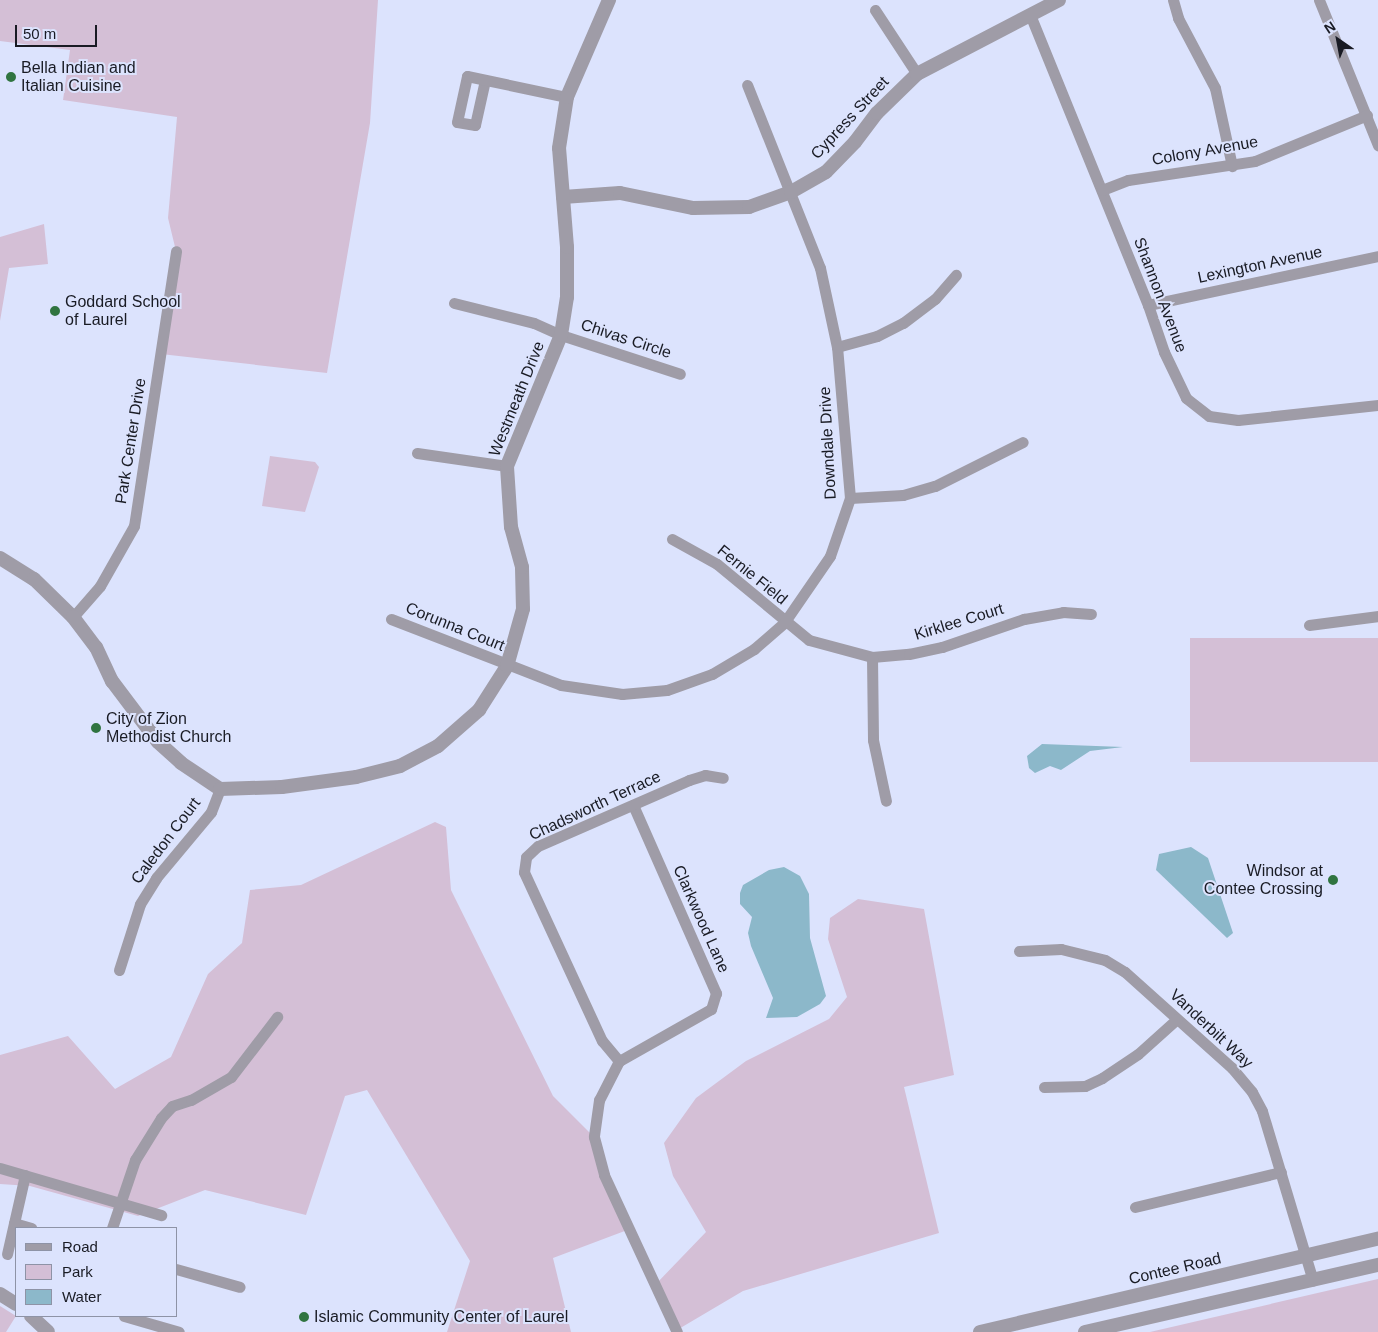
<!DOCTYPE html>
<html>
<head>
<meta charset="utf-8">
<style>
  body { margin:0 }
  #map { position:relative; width:1378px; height:1332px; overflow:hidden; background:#dce3fd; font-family:Helvetica,sans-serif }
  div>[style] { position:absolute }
  .green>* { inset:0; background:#d4bfd6; transform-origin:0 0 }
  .water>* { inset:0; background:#8cb8ca }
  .minor>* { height:11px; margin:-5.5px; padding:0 5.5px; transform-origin:5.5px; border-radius:5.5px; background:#9f9ca7 }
  .tertiary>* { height:14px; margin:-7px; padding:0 7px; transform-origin:7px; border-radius:7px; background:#9f9ca7 }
  .dots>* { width:14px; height:14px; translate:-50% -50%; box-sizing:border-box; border:2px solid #dce3fd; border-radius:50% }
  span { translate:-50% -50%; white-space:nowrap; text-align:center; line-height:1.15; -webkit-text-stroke:4px #dce3fd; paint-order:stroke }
  .poi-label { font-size:16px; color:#191b24 }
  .left { translate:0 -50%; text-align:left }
  .right { translate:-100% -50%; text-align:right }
  .street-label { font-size:16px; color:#191b24 }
  .legend { position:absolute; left:15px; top:1227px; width:162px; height:90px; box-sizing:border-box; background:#dce3fd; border:1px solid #8e93a6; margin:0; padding:6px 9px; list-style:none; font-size:15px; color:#191b24 }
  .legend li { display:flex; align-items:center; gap:10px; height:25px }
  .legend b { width:25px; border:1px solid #8e93a6 }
  .north { position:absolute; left:1313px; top:15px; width:50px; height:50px; -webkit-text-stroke:4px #dce3fd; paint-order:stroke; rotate:327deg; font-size:14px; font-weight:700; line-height:20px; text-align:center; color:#191b24 }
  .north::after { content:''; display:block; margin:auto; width:18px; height:22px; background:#191b24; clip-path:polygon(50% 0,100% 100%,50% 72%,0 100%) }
  .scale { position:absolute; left:15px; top:25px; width:82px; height:22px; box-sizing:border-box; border:2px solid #191b24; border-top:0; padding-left:6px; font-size:15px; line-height:18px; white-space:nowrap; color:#191b24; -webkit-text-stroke:4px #dce3fd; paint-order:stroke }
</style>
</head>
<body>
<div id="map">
  <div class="green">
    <div style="clip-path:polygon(0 0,378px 0,370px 123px,327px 373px,161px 354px,176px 251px,168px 218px,177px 117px,63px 100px,70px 50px,0 41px)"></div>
    <div style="clip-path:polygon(44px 224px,48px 264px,9px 268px,0 321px,0 237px)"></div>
    <div style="clip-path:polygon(270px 456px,315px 462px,319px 467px,305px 512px,262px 506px)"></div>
    <div style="left:1378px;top:638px;width:124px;height:188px;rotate:90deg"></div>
    <div style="clip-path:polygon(435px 822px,446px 827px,451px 890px,553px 1096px,594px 1137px,630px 1229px,553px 1258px,571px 1332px,447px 1332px,470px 1261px,367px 1090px,345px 1096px,306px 1215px,205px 1190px,138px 1216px,30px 1186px,0 1184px,0 1055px,68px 1036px,115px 1089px,171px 1057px,208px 974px,242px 943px,250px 890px,301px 885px)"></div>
    <div style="clip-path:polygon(858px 899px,924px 909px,954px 1075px,904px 1087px,939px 1233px,743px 1291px,677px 1330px,655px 1285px,706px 1232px,673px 1176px,664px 1143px,696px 1098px,746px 1061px,829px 1019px,847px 997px,828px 939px,830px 918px)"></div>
    <div style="clip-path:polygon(1378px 1279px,1378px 1332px,1150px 1332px)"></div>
    <div style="clip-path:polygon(0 1306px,16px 1316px,6px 1332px,0 1332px)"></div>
  </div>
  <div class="water">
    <div style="clip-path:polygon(1042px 744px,1123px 747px,1090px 751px,1061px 770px,1050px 766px,1035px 773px,1029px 768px,1027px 756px)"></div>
    <div style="clip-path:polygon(1191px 847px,1208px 858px,1233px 933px,1227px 938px,1156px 870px,1159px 854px)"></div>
    <div style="clip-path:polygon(784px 867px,800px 876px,809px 894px,810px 938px,826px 996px,820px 1004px,797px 1017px,766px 1018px,773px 998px,751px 946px,748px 933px,752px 917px,740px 904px,740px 893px,743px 885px,769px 870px)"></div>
  </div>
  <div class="minor">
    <div style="left:1173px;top:0;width:19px;rotate:74deg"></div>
    <div style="left:1178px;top:18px;width:79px;rotate:62.1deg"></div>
    <div style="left:1215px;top:88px;width:80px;rotate:77.7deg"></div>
    <div style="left:1319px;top:0;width:157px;rotate:67.9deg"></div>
    <div style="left:875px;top:10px;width:77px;rotate:56.7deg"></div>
    <div style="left:1031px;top:17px;width:311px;rotate:67.9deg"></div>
    <div style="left:1148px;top:305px;width:50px;rotate:71.2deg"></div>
    <div style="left:1164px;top:352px;width:51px;rotate:64.4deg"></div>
    <div style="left:1186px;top:398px;width:29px;rotate:38deg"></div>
    <div style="left:1209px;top:416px;width:29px;rotate:8deg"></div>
    <div style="left:1238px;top:420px;width:141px;rotate:-6.1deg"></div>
    <div style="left:485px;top:80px;width:46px;rotate:102.5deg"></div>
    <div style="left:475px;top:125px;width:18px;rotate:-171deg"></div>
    <div style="left:457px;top:122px;width:47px;rotate:-77.7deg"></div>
    <div style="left:467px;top:76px;width:102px;rotate:11.9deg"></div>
    <div style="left:1102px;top:190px;width:28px;rotate:-21deg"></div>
    <div style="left:1128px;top:180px;width:128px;rotate:-8.5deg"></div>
    <div style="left:1255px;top:161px;width:121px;rotate:-22.3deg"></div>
    <div style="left:454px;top:303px;width:82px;rotate:14deg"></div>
    <div style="left:534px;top:323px;width:30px;rotate:24deg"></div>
    <div style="left:561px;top:335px;width:125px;rotate:18.1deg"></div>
    <div style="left:1148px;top:305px;width:235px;rotate:-12deg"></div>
    <div style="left:837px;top:347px;width:41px;rotate:-15.4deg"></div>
    <div style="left:877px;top:336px;width:29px;rotate:-27deg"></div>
    <div style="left:903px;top:323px;width:40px;rotate:-37deg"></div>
    <div style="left:935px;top:299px;width:32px;rotate:-49deg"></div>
    <div style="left:417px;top:453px;width:91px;rotate:8.2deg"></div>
    <div style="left:850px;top:498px;width:53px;rotate:-3.2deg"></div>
    <div style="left:903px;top:495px;width:33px;rotate:-16deg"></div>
    <div style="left:935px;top:486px;width:98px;rotate:-26.6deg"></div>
    <div style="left:672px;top:539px;width:51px;rotate:29.1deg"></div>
    <div style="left:717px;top:564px;width:119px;rotate:39.6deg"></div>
    <div style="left:809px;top:640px;width:65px;rotate:15.1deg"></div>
    <div style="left:872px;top:657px;width:37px;rotate:-5deg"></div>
    <div style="left:909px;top:654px;width:34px;rotate:-12deg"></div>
    <div style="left:942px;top:647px;width:87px;rotate:-18.9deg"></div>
    <div style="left:1024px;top:619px;width:40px;rotate:-10deg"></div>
    <div style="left:1063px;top:612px;width:28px;rotate:4deg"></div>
    <div style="left:73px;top:617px;width:41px;rotate:-48.9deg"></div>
    <div style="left:100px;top:586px;width:69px;rotate:-60.5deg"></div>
    <div style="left:134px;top:526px;width:278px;rotate:-81.3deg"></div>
    <div style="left:391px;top:619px;width:182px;rotate:21.2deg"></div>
    <div style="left:561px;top:685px;width:62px;rotate:8.4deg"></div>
    <div style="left:622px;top:694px;width:45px;rotate:-5.1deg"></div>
    <div style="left:667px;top:690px;width:48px;rotate:-19.6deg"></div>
    <div style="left:712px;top:674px;width:49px;rotate:-30.8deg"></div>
    <div style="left:754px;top:649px;width:40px;rotate:-41deg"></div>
    <div style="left:784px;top:623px;width:81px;rotate:-55.5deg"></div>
    <div style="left:830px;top:556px;width:61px;rotate:-71deg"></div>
    <div style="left:850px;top:498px;width:152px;rotate:-94.9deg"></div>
    <div style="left:837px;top:347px;width:81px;rotate:-102.1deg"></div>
    <div style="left:820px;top:268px;width:197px;rotate:-111.7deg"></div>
    <div style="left:1309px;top:625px;width:70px;rotate:-7.4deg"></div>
    <div style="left:872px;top:657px;width:83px;rotate:89.3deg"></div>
    <div style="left:873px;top:740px;width:62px;rotate:78deg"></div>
    <div style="left:633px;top:805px;width:206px;rotate:66.2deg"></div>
    <div style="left:716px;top:993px;width:17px;rotate:107deg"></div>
    <div style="left:711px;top:1009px;width:106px;rotate:150.5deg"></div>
    <div style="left:619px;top:1061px;width:44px;rotate:117.1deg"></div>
    <div style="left:599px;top:1100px;width:37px;rotate:98deg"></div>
    <div style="left:594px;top:1137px;width:39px;rotate:75deg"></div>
    <div style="left:604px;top:1175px;width:173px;rotate:65.1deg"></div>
    <div style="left:1019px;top:951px;width:42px;rotate:-2.7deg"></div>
    <div style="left:1061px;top:949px;width:45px;rotate:14deg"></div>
    <div style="left:1105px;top:960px;width:23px;rotate:31deg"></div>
    <div style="left:1125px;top:972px;width:144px;rotate:41.9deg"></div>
    <div style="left:1232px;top:1068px;width:31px;rotate:50deg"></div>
    <div style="left:1252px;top:1092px;width:21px;rotate:62deg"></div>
    <div style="left:1262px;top:1111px;width:177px;rotate:73.3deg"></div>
    <div style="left:119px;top:970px;width:69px;rotate:-72.3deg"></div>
    <div style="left:140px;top:904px;width:31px;rotate:-58deg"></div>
    <div style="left:156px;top:878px;width:86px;rotate:-50.2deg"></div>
    <div style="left:211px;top:812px;width:25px;rotate:-69deg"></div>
    <div style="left:619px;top:1061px;width:26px;rotate:-130deg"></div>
    <div style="left:602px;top:1041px;width:186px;rotate:-114.8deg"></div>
    <div style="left:524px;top:872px;width:15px;rotate:-82deg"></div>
    <div style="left:526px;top:857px;width:16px;rotate:-43deg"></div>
    <div style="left:538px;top:846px;width:165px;rotate:-23.6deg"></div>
    <div style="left:689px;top:780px;width:17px;rotate:-17deg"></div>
    <div style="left:705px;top:775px;width:18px;rotate:9deg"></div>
    <div style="left:1044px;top:1087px;width:41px;rotate:-1.4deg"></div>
    <div style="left:1085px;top:1086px;width:19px;rotate:-25deg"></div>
    <div style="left:1102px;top:1078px;width:43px;rotate:-33.7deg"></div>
    <div style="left:1138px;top:1054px;width:52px;rotate:-41.9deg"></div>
    <div style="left:0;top:1168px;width:168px;rotate:16.3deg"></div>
    <div style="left:1135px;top:1207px;width:150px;rotate:-13.5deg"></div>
    <div style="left:14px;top:1223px;width:18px;rotate:16deg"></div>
    <div style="left:112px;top:1228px;width:72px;rotate:-71.3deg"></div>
    <div style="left:135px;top:1160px;width:49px;rotate:-58.2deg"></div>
    <div style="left:161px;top:1118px;width:16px;rotate:-47deg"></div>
    <div style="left:172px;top:1106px;width:20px;rotate:-18deg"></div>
    <div style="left:191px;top:1100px;width:46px;rotate:-29.9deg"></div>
    <div style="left:231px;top:1077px;width:76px;rotate:-52.5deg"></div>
    <div style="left:7px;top:1254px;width:81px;rotate:-77.2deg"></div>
    <div style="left:176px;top:1269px;width:66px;rotate:15.7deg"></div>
    <div style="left:124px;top:1316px;width:57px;rotate:16.2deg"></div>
  </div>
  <div class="tertiary">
    <div style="left:563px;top:197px;width:57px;rotate:-4deg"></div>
    <div style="left:620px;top:193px;width:75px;rotate:11.6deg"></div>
    <div style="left:693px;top:208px;width:56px;rotate:-1deg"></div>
    <div style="left:749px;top:207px;width:45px;rotate:-19.7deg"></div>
    <div style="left:791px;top:192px;width:40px;rotate:-29.7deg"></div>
    <div style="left:826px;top:172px;width:42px;rotate:-46deg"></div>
    <div style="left:855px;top:142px;width:36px;rotate:-53deg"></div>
    <div style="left:877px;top:113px;width:56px;rotate:-44.3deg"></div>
    <div style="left:917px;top:74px;width:160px;rotate:-27.5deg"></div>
    <div style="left:0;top:558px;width:40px;rotate:32deg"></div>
    <div style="left:34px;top:579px;width:54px;rotate:44.3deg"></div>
    <div style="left:73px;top:617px;width:38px;rotate:53deg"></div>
    <div style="left:96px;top:647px;width:38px;rotate:65deg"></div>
    <div style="left:112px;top:681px;width:76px;rotate:53deg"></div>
    <div style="left:158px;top:742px;width:31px;rotate:42deg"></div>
    <div style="left:181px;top:763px;width:47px;rotate:33.7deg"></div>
    <div style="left:220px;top:789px;width:62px;rotate:-1.8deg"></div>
    <div style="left:282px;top:787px;width:75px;rotate:-7.7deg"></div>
    <div style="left:356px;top:777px;width:45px;rotate:-14deg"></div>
    <div style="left:400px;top:766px;width:43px;rotate:-27.8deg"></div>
    <div style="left:438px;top:746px;width:55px;rotate:-41.3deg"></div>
    <div style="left:479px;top:710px;width:52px;rotate:-57.5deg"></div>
    <div style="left:507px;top:666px;width:59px;rotate:-74.3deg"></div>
    <div style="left:523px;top:609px;width:42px;rotate:-91.4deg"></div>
    <div style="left:522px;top:567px;width:41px;rotate:-105.4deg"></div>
    <div style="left:511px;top:527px;width:61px;rotate:-93.8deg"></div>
    <div style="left:507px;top:466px;width:142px;rotate:-67.6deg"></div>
    <div style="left:561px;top:335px;width:38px;rotate:-81deg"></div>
    <div style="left:567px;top:297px;width:50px;rotate:-90deg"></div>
    <div style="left:567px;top:247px;width:99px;rotate:-94.6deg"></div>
    <div style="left:559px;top:148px;width:52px;rotate:-81.1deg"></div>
    <div style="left:567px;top:97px;width:106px;rotate:-66.6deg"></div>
    <div style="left:0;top:1294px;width:19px;rotate:32deg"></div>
    <div style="left:31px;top:1316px;width:23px;rotate:43deg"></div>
    <div style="left:980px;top:1332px;width:409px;rotate:-13.2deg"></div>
    <div style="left:1085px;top:1332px;width:301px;rotate:-12.9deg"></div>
  </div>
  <div class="dots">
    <div style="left:11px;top:77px;background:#307440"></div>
    <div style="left:55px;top:311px;background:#307440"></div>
    <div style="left:96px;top:728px;background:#307440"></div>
    <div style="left:1333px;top:880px;background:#307440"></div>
    <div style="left:304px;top:1317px;background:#307440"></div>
  </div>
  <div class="poi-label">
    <span class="left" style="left:21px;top:77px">Bella Indian and<br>Italian Cuisine</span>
    <span class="left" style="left:65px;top:311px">Goddard School<br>of Laurel</span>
    <span class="left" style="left:106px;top:728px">City of Zion<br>Methodist Church</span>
    <span class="right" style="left:1323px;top:880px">Windsor at<br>Contee Crossing</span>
    <span class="left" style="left:314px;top:1317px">Islamic Community Center of Laurel</span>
  </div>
  <div class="street-label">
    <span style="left:850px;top:118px;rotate:-47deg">Cypress Street</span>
    <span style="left:1205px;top:151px;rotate:-10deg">Colony Avenue</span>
    <span style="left:1260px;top:265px;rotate:-12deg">Lexington Avenue</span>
    <span style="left:1160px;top:295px;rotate:69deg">Shannon Avenue</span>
    <span style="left:626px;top:339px;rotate:18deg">Chivas Circle</span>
    <span style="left:517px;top:399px;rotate:-68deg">Westmeath Drive</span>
    <span style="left:131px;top:441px;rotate:-81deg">Park Center Drive</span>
    <span style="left:828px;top:443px;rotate:-93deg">Downdale Drive</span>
    <span style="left:752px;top:575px;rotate:39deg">Fernie Field</span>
    <span style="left:959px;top:622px;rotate:-17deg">Kirklee Court</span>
    <span style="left:455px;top:627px;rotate:22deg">Corunna Court</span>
    <span style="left:595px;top:806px;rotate:-25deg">Chadsworth Terrace</span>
    <span style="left:166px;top:841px;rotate:-53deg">Caledon Court</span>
    <span style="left:701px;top:919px;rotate:66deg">Clarkwood Lane</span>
    <span style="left:1211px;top:1029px;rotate:43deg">Vanderbilt Way</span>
    <span style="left:1175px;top:1269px;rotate:-13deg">Contee Road</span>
  </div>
  <ul class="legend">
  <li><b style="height:6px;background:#9f9ca7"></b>Road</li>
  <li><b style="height:14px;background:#d4bfd6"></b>Park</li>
  <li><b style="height:14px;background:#8cb8ca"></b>Water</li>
  </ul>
  <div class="north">N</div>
  <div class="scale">50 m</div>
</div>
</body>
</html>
